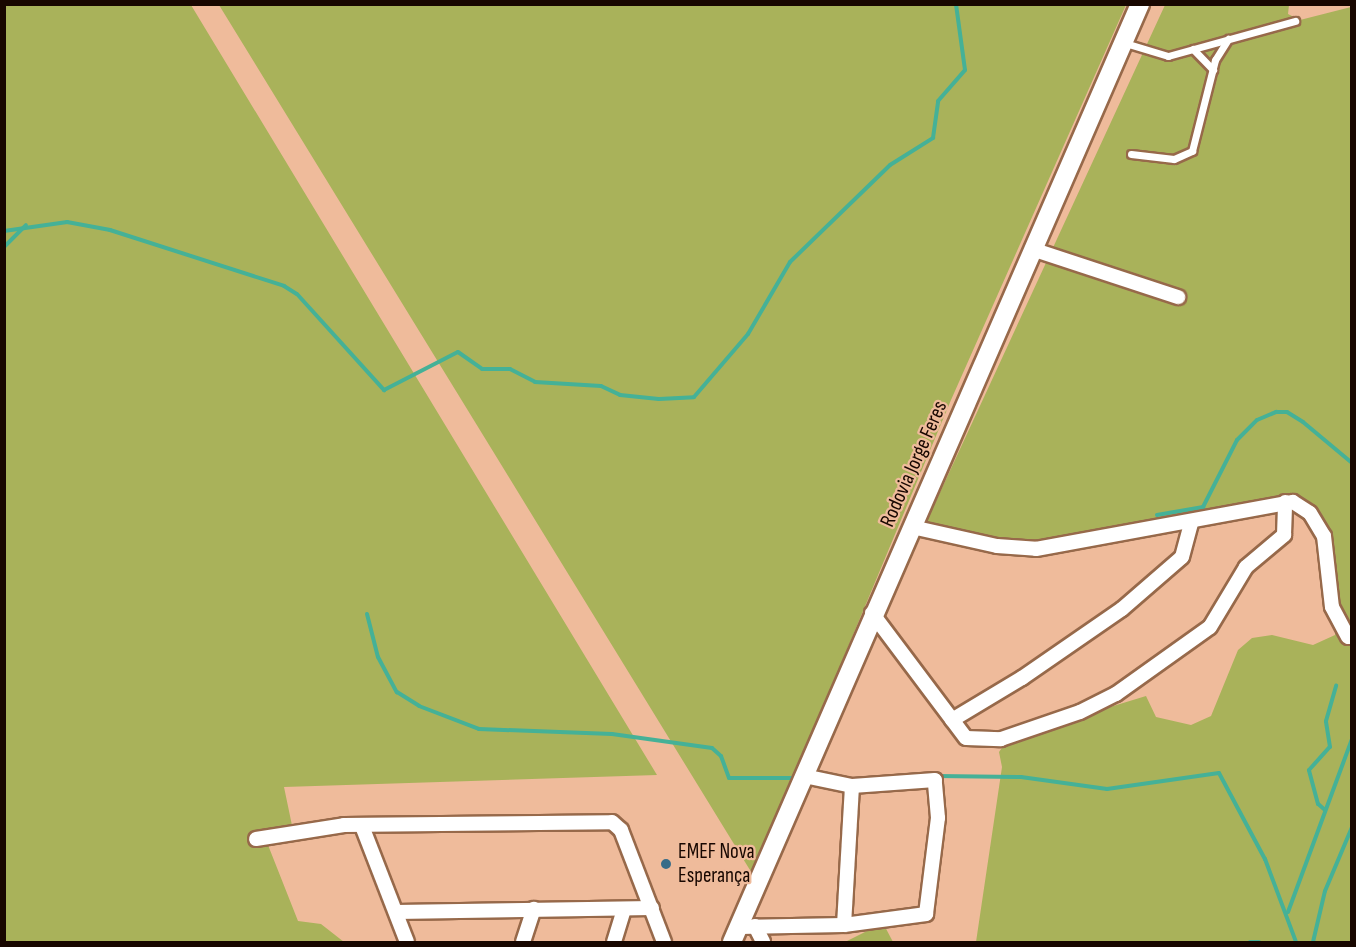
<!DOCTYPE html>
<html>
<head>
<meta charset="utf-8">
<style>
  body { margin:0 }
  #map { position:relative; width:1356px; height:947px; overflow:hidden; background:#efbb9b; font-family:"Sofia Sans Condensed",sans-serif }
  div>[style] { position:absolute }
  .green>* { inset:0; background:#a9b25a }
  .stream>* { height:4px; margin:-2px; padding:0 2px; transform-origin:2px; border-radius:2px; background:#45b197 }
  .roads { filter:drop-shadow(2px 0 #97694a) drop-shadow(-2px 0 #97694a) drop-shadow(0 2px #97694a) drop-shadow(0 -2px #97694a) }
  .lane>* { height:7px; margin:-3.5px; padding:0 3.5px; transform-origin:3.5px; border-radius:3.5px; background:#fff }
  .street>* { height:14px; margin:-7px; padding:0 7px; transform-origin:7px; border-radius:7px; background:#fff }
  .secondary>* { height:18px; margin:-9px; padding:0 9px; transform-origin:9px; border-radius:9px; background:#fff }
  .dots>* { width:16px; height:16px; translate:-50% -50%; box-sizing:border-box; border:3px solid #efbb9b; border-radius:50% }
  span { translate:-50% -50%; white-space:nowrap; text-align:center; line-height:1.15; -webkit-text-stroke:4.5px #efbb9b; paint-order:stroke }
  .street-label { font-size:21px; color:#180700 }
  .poi-label { font-size:21px; color:#180700 }
  .left { translate:0 -50%; text-align:left }
  .frame { position:absolute; inset:0; border:6px solid #180700; pointer-events:none }
</style>
</head>
<body>
<div id="map">
  <div class="green">
    <div style="clip-path:polygon(5px 5px,191px 5px,657px 775px,284px 787px,294px 835px,268px 845px,298px 921px,321px 924px,344px 942px,5px 942px)"></div>
    <div style="clip-path:polygon(219px 5px,1126px 5px,951px 400px,753px 875px)"></div>
    <div style="clip-path:polygon(1165px 5px,1289px 5px,1288px 14px,1300px 20px,1351px 7px,1351px 942px,976px 942px,1002px 767px,999px 752px,1004px 745px,1025px 733px,1146px 696px,1156px 717px,1191px 725px,1211px 716px,1238px 650px,1252px 638px,1272px 635px,1313px 645px,1335px 635px,1336px 565px,1314px 520px,1293px 509px,1040px 548px,924px 527px)"></div>
    <div style="clip-path:polygon(883px 923px,893px 942px,845px 942px)"></div>
  </div>
  <div class="stream">
    <div style="left:4px;top:231px;width:64px;rotate:-8.1deg"></div>
    <div style="left:67px;top:222px;width:44px;rotate:10.5deg"></div>
    <div style="left:110px;top:230px;width:183px;rotate:17.8deg"></div>
    <div style="left:284px;top:286px;width:15px;rotate:32deg"></div>
    <div style="left:297px;top:294px;width:130px;rotate:47.8deg"></div>
    <div style="left:384px;top:390px;width:83px;rotate:-27.2deg"></div>
    <div style="left:458px;top:352px;width:29px;rotate:35deg"></div>
    <div style="left:482px;top:369px;width:28px"></div>
    <div style="left:510px;top:369px;width:28px;rotate:27deg"></div>
    <div style="left:535px;top:382px;width:66px;rotate:3.5deg"></div>
    <div style="left:601px;top:386px;width:21px;rotate:25deg"></div>
    <div style="left:620px;top:395px;width:39px;rotate:6deg"></div>
    <div style="left:659px;top:399px;width:35px;rotate:-3deg"></div>
    <div style="left:694px;top:397px;width:83px;rotate:-49.4deg"></div>
    <div style="left:748px;top:334px;width:83px;rotate:-59.7deg"></div>
    <div style="left:790px;top:262px;width:139px;rotate:-44.1deg"></div>
    <div style="left:890px;top:165px;width:51px;rotate:-32.1deg"></div>
    <div style="left:933px;top:138px;width:37px;rotate:-82deg"></div>
    <div style="left:938px;top:101px;width:41px;rotate:-48.9deg"></div>
    <div style="left:965px;top:70px;width:67px;rotate:-97.8deg"></div>
    <div style="left:4px;top:247px;width:31px;rotate:-45deg"></div>
    <div style="left:1157px;top:515px;width:47px;rotate:-9.9deg"></div>
    <div style="left:1203px;top:507px;width:75px;rotate:-63.1deg"></div>
    <div style="left:1237px;top:440px;width:28px;rotate:-45deg"></div>
    <div style="left:1257px;top:420px;width:21px;rotate:-23deg"></div>
    <div style="left:1276px;top:412px;width:11px"></div>
    <div style="left:1287px;top:412px;width:19px;rotate:32deg"></div>
    <div style="left:1303px;top:422px;width:64px;rotate:39.9deg"></div>
    <div style="left:367px;top:614px;width:44px;rotate:75.7deg"></div>
    <div style="left:378px;top:657px;width:40px;rotate:62deg"></div>
    <div style="left:397px;top:692px;width:26px;rotate:32deg"></div>
    <div style="left:419px;top:706px;width:64px;rotate:21deg"></div>
    <div style="left:479px;top:729px;width:133px;rotate:2.2deg"></div>
    <div style="left:612px;top:734px;width:101px;rotate:8deg"></div>
    <div style="left:712px;top:748px;width:12px;rotate:42deg"></div>
    <div style="left:721px;top:756px;width:23px;rotate:70deg"></div>
    <div style="left:729px;top:778px;width:68px"></div>
    <div style="left:937px;top:776px;width:84px;rotate:0.7deg"></div>
    <div style="left:1021px;top:777px;width:87px;rotate:7.9deg"></div>
    <div style="left:1107px;top:789px;width:113px;rotate:-8.1deg"></div>
    <div style="left:1219px;top:773px;width:98px;rotate:61.9deg"></div>
    <div style="left:1265px;top:859px;width:89px;rotate:69.5deg"></div>
    <div style="left:1325px;top:810px;width:9px;rotate:-139deg"></div>
    <div style="left:1318px;top:804px;width:35px;rotate:-105deg"></div>
    <div style="left:1309px;top:770px;width:31px;rotate:-48deg"></div>
    <div style="left:1330px;top:747px;width:26px;rotate:-99deg"></div>
    <div style="left:1326px;top:721px;width:37px;rotate:-74deg"></div>
    <div style="left:1288px;top:912px;width:184px;rotate:-69.7deg"></div>
    <div style="left:1250px;top:942px;width:9px"></div>
    <div style="left:1313px;top:942px;width:52px;rotate:-76.8deg"></div>
    <div style="left:1325px;top:891px;width:69px;rotate:-67.1deg"></div>
  </div>
  <div class="roads">
    <div class="lane">
      <div style="left:1125px;top:43px;width:45px;rotate:16.8deg"></div>
      <div style="left:1168px;top:56px;width:132px;rotate:-15.4deg"></div>
      <div style="left:1193px;top:49px;width:29px;rotate:46deg"></div>
      <div style="left:1131px;top:154px;width:43px;rotate:6.6deg"></div>
      <div style="left:1174px;top:159px;width:20px;rotate:-24deg"></div>
      <div style="left:1192px;top:151px;width:94px;rotate:-75.8deg"></div>
      <div style="left:1215px;top:60px;width:25px;rotate:-58deg"></div>
    </div>
    <div class="street">
      <div style="left:1032px;top:249px;width:154px;rotate:18.2deg"></div>
      <div style="left:912px;top:527px;width:87px;rotate:12.6deg"></div>
      <div style="left:997px;top:546px;width:39px;rotate:4deg"></div>
      <div style="left:1036px;top:549px;width:261px;rotate:-10.4deg"></div>
      <div style="left:1293px;top:502px;width:20px;rotate:33deg"></div>
      <div style="left:1310px;top:513px;width:27px;rotate:59deg"></div>
      <div style="left:1324px;top:536px;width:71px;rotate:83.6deg"></div>
      <div style="left:1332px;top:607px;width:34px;rotate:62deg"></div>
      <div style="left:872px;top:613px;width:156px;rotate:53.1deg"></div>
      <div style="left:966px;top:738px;width:35px;rotate:2deg"></div>
      <div style="left:1001px;top:739px;width:83px;rotate:-18.9deg"></div>
      <div style="left:1080px;top:712px;width:40px;rotate:-26.6deg"></div>
      <div style="left:1116px;top:694px;width:115px;rotate:-35.5deg"></div>
      <div style="left:1210px;top:627px;width:70px;rotate:-59deg"></div>
      <div style="left:1246px;top:567px;width:50px;rotate:-40.1deg"></div>
      <div style="left:1284px;top:535px;width:33px;rotate:-88deg"></div>
      <div style="left:952px;top:720px;width:82px;rotate:-31deg"></div>
      <div style="left:1022px;top:678px;width:121px;rotate:-34.6deg"></div>
      <div style="left:1122px;top:609px;width:79px;rotate:-40.9deg"></div>
      <div style="left:1182px;top:557px;width:35px;rotate:-75deg"></div>
      <div style="left:362px;top:826px;width:124px;rotate:68.8deg"></div>
      <div style="left:256px;top:839px;width:89px;rotate:-9deg"></div>
      <div style="left:344px;top:825px;width:268px;rotate:-0.6deg"></div>
      <div style="left:612px;top:822px;width:12px;rotate:42deg"></div>
      <div style="left:621px;top:830px;width:120px;rotate:69deg"></div>
      <div style="left:396px;top:912px;width:256px;rotate:-0.9deg"></div>
      <div style="left:844px;top:925px;width:139px;rotate:-86.7deg"></div>
      <div style="left:755px;top:926px;width:18px;rotate:63deg"></div>
      <div style="left:739px;top:927px;width:105px;rotate:-1.1deg"></div>
      <div style="left:844px;top:925px;width:83px;rotate:-7.6deg"></div>
      <div style="left:926px;top:914px;width:97px;rotate:-82.9deg"></div>
      <div style="left:938px;top:818px;width:38px;rotate:-95deg"></div>
      <div style="left:935px;top:780px;width:83px;rotate:175.9deg"></div>
      <div style="left:852px;top:786px;width:49px;rotate:-168.2deg"></div>
      <div style="left:523px;top:942px;width:35px;rotate:-72deg"></div>
      <div style="left:614px;top:942px;width:34px;rotate:-73deg"></div>
    </div>
    <div class="secondary">
      <div style="left:732px;top:942px;width:1023px;rotate:-66.49deg"></div>
    </div>
  </div>
  <div class="dots">
    <div style="left:666px;top:864px;background:#376c88"></div>
  </div>
  <div class="street-label">
    <span style="left:914px;top:464px;rotate:-66deg">Rodovia Jorge Feres</span>
  </div>
  <div class="poi-label">
    <span class="left" style="left:678px;top:864px">EMEF Nova<br>Esperança</span>
  </div>
  <div class="frame"></div>
</div>
</body>
</html>
